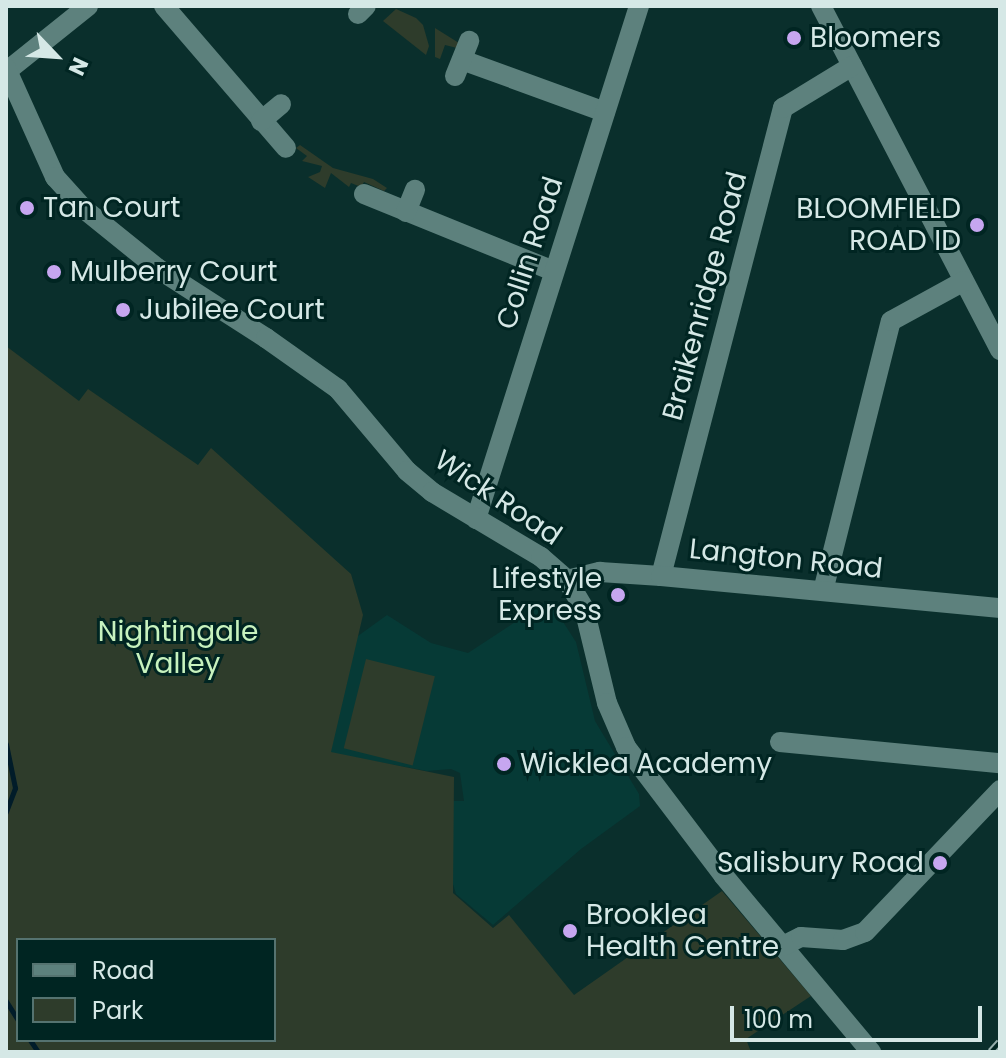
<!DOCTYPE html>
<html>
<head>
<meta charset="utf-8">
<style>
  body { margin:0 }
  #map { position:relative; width:1006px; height:1058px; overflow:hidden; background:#0a2f2c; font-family:Poppins,sans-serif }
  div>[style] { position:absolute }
  .built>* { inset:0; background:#063a36 }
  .green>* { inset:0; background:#2e3c2b; transform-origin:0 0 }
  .stream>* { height:5px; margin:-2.5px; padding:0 2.5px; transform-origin:2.5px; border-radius:2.5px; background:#011c29 }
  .minor>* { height:20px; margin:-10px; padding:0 10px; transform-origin:10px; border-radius:10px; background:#5d817d }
  .tertiary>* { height:20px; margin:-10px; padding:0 10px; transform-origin:10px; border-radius:10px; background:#5d817d }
  .rail>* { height:8px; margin-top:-4px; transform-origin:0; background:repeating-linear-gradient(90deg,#002522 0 15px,#96aeac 0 30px); box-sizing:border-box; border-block:2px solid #96aeac }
  .dots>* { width:22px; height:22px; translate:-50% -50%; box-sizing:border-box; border:4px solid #002522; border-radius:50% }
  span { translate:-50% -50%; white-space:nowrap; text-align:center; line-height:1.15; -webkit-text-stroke:6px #002522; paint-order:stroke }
  .poi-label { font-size:28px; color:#d5e8e6 }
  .left { translate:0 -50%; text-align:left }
  .right { translate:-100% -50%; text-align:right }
  .street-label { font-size:28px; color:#d5e8e6 }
  .park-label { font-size:28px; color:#c7f2be }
  .frame { position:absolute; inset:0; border:8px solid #d5e8e6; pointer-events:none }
  .legend { position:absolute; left:16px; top:938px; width:260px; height:104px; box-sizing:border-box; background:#002522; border:2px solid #557370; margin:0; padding:10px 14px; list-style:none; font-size:24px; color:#d5e8e6 }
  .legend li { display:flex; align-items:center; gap:16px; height:40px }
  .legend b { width:40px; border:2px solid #557370 }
  .north { position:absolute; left:16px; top:16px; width:80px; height:80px; -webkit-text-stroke:6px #002522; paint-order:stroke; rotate:115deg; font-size:22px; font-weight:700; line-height:32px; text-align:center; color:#d5e8e6 }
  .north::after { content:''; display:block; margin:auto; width:28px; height:36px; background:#d5e8e6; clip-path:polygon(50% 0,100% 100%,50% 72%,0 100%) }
  .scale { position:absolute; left:730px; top:1006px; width:252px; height:36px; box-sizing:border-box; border:4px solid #d5e8e6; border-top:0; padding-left:10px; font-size:24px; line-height:28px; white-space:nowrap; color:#d5e8e6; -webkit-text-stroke:6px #002522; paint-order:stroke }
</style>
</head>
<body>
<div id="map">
  <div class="built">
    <div style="clip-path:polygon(549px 600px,576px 642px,595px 721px,639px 794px,640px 806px,581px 849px,493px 925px,456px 894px,428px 801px,464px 801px,460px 773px,451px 769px,427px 771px,303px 748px,351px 641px,387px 615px,431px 643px,468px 653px)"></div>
  </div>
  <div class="green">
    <div style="clip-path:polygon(396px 9px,416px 18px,423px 25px,429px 46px,426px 55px,383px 21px)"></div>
    <div style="clip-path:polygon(435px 28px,459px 43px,457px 48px,445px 45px,440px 59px,435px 57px)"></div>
    <div style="clip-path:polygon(300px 145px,333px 168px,373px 179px,387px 188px,384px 191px,364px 182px,361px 187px,351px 183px,349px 187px,331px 173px,325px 188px,308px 177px,320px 172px,322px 166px,302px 161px,307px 156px,296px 148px)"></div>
    <div style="clip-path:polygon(evenodd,6px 346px,79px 401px,88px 389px,198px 465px,211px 448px,351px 574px,363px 615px,331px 752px,454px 777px,453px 893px,493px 928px,509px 915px,574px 995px,722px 891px,811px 996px,746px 1039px,751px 1052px,6px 1052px,6px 346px,274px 940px,274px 1040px,18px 1040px,18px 940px,274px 940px)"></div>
    <div style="left:366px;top:659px;width:71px;height:92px;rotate:14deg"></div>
  </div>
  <div class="stream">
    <div style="left:6px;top:744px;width:45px;rotate:78.4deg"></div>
    <div style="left:15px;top:788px;width:26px;rotate:111deg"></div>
    <div style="left:6px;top:1001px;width:22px;rotate:58deg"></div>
    <div style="left:30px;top:1040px;width:14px;rotate:56deg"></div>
  </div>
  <div class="minor">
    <div style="left:164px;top:6px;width:187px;rotate:49.3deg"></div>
    <div style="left:821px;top:6px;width:388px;rotate:62.5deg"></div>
    <div style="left:358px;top:14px;width:11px;rotate:-45deg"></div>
    <div style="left:462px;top:60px;width:152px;rotate:20deg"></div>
    <div style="left:7px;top:71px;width:104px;rotate:-38.7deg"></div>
    <div style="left:455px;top:76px;width:38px;rotate:-68deg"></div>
    <div style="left:261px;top:121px;width:26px;rotate:-40deg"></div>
    <div style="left:364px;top:194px;width:205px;rotate:22.1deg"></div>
    <div style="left:406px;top:212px;width:24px;rotate:-68deg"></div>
    <div style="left:476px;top:519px;width:538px;rotate:-72.37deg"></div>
    <div style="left:661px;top:576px;width:484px;rotate:-75.4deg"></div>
    <div style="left:783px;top:108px;width:81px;rotate:-31.3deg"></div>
    <div style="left:823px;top:591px;width:278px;rotate:-75.9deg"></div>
    <div style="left:891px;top:321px;width:83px;rotate:-28.7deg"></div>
    <div style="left:780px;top:742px;width:221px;rotate:5.5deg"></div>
  </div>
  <div class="tertiary">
    <div style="left:6px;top:68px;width:120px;rotate:65.8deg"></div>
    <div style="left:55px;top:177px;width:43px;rotate:47.8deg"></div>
    <div style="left:84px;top:209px;width:94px;rotate:38.9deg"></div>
    <div style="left:157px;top:268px;width:130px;rotate:32.7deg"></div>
    <div style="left:266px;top:338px;width:88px;rotate:35.3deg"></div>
    <div style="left:338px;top:389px;width:107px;rotate:49.9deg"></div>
    <div style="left:407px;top:471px;width:33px;rotate:40deg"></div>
    <div style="left:432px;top:492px;width:127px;rotate:30.8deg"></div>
    <div style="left:541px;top:557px;width:35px;rotate:41deg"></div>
    <div style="left:567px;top:580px;width:33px;rotate:59deg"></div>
    <div style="left:584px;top:608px;width:98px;rotate:76.4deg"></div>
    <div style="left:607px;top:703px;width:48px;rotate:66.6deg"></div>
    <div style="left:626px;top:747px;width:161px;rotate:52.8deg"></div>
    <div style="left:723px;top:875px;width:231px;rotate:50.1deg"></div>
    <div style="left:567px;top:580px;width:34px;rotate:-14deg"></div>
    <div style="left:600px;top:572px;width:61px;rotate:3.8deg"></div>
    <div style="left:661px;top:576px;width:341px;rotate:5.4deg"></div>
    <div style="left:783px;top:946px;width:20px;rotate:-27deg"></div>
    <div style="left:801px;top:937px;width:42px;rotate:4.1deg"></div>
    <div style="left:843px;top:940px;width:23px;rotate:-20deg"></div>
    <div style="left:865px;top:932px;width:196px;rotate:-46.4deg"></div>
  </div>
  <div class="rail">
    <div style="left:991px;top:1052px;width:13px;rotate:-48deg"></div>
  </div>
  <div class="dots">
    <div style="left:794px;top:38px;background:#c6a6f0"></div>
    <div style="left:27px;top:208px;background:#c6a6f0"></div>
    <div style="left:977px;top:225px;background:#c6a6f0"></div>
    <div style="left:54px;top:272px;background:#c6a6f0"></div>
    <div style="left:123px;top:310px;background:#c6a6f0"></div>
    <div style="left:618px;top:595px;background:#c6a6f0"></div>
    <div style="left:504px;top:764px;background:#c6a6f0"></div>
    <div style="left:940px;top:863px;background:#c6a6f0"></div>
    <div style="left:570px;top:931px;background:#c6a6f0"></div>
  </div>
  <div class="poi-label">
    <span class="left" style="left:810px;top:38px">Bloomers</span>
    <span class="left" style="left:43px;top:208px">Tan Court</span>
    <span class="right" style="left:961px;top:225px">BLOOMFIELD<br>ROAD ID</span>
    <span class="left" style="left:70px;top:272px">Mulberry Court</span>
    <span class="left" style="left:139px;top:310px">Jubilee Court</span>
    <span class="right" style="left:602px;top:595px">Lifestyle<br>Express</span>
    <span class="left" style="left:520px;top:764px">Wicklea Academy</span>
    <span class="right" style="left:924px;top:863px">Salisbury Road</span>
    <span class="left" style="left:586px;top:931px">Brooklea<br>Health Centre</span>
  </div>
  <div class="street-label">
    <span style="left:530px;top:253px;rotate:-72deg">Collin Road</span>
    <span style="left:705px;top:296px;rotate:-75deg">Braikenridge Road</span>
    <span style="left:498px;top:498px;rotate:34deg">Wick Road</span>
    <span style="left:786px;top:559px;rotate:6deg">Langton Road</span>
  </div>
  <div class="park-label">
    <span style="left:178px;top:648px">Nightingale<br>Valley</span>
  </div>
  <div class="frame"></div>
  <ul class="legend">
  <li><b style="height:10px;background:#5d817d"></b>Road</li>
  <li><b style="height:22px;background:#2e3c2b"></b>Park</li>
  </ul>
  <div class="north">N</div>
  <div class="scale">100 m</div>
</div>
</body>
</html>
